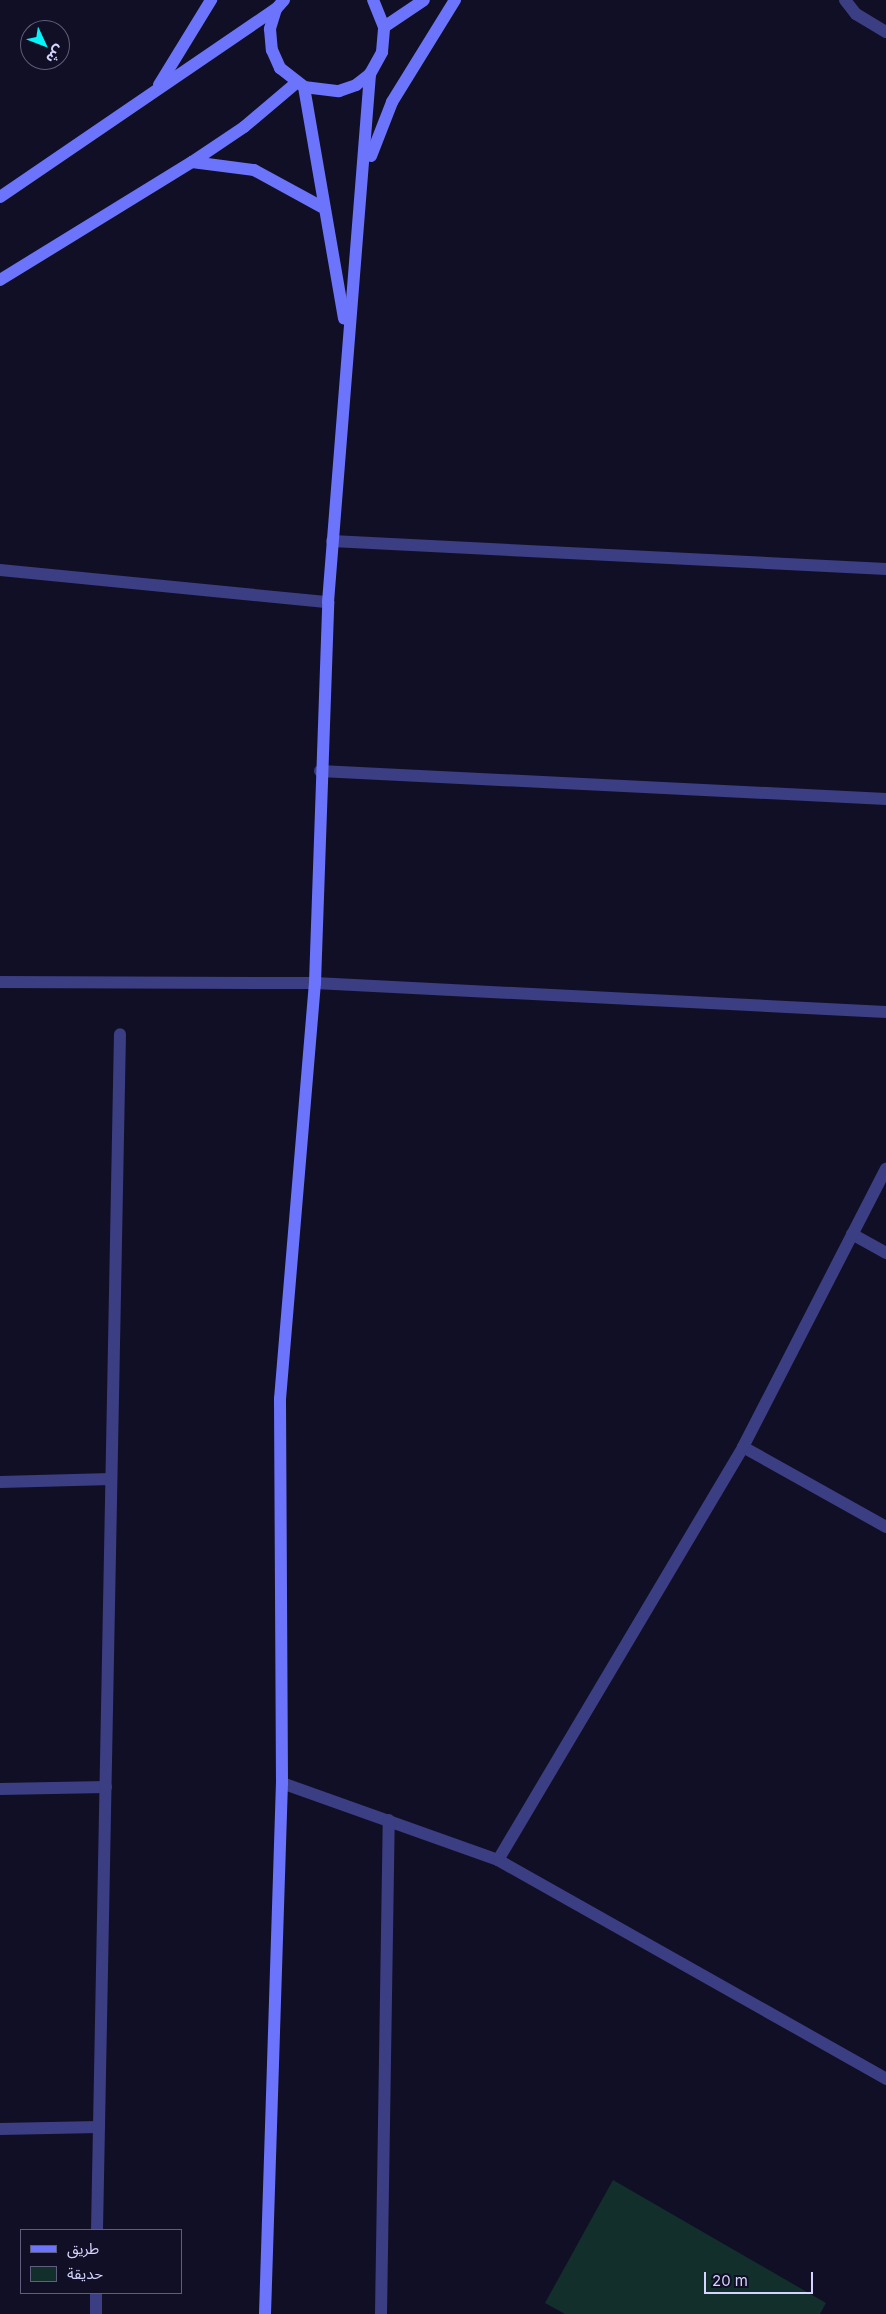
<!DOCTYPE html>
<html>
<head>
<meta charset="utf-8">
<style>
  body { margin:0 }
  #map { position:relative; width:886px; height:2314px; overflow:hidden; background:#110f25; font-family:Inter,"Noto Sans Arabic",sans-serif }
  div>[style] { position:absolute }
  .green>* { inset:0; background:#122f2c }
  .street>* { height:12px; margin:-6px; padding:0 6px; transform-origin:6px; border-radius:6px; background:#3b3e83 }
  .secondary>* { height:12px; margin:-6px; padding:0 6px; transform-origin:6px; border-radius:6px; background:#6d74fc }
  span { translate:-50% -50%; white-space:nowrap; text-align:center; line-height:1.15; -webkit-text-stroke:4.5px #110f25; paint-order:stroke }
  .legend { position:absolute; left:20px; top:2229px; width:162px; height:65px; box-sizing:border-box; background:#110f25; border:1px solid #5f5e7c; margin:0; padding:6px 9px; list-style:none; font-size:15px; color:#d5d4fe }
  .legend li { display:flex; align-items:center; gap:10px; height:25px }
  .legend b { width:25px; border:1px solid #5f5e7c }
  .north { position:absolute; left:20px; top:20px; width:50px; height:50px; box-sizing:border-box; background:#110f25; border:1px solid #5f5e7c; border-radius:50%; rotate:133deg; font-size:14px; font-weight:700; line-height:20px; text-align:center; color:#d5d4fe }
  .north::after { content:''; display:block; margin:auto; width:18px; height:22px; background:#05f3f9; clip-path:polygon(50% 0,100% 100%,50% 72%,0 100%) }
  .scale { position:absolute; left:704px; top:2272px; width:109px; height:22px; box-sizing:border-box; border:2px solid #d5d4fe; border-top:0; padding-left:6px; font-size:15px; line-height:18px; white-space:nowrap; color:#d5d4fe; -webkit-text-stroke:4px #110f25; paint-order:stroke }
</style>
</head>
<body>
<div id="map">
  <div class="green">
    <div style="clip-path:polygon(613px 2180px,826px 2303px,820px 2314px,565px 2314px,545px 2303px)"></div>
  </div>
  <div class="street">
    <div style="left:845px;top:0;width:18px;rotate:52deg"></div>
    <div style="left:856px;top:14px;width:35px;rotate:31deg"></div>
    <div style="left:332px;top:541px;width:555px;rotate:2.89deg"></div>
    <div style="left:0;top:570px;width:330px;rotate:5.6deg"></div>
    <div style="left:320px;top:771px;width:567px;rotate:2.83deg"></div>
    <div style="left:0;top:982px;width:315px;rotate:0.2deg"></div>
    <div style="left:315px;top:983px;width:572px;rotate:2.91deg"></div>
    <div style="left:852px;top:1234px;width:39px;rotate:29deg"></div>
    <div style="left:743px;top:1447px;width:164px;rotate:29.2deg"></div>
    <div style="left:0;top:1482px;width:111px;rotate:-1.5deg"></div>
    <div style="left:282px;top:1783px;width:229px;rotate:19.6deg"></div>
    <div style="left:498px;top:1860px;width:446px;rotate:29.4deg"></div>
    <div style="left:0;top:1789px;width:106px;rotate:-1.1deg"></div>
    <div style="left:498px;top:1860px;width:480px;rotate:-59.3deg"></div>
    <div style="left:743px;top:1447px;width:313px;rotate:-62.8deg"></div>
    <div style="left:0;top:2129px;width:99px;rotate:-1.2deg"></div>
    <div style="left:97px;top:2230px;width:1196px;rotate:-88.9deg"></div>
    <div style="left:96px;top:2314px;width:21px;rotate:-90deg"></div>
    <div style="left:381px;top:2314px;width:494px;rotate:-89.1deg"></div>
  </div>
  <div class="secondary">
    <div style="left:276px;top:9px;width:21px;rotate:107deg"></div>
    <div style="left:270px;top:29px;width:21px;rotate:85deg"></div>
    <div style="left:272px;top:50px;width:20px;rotate:66deg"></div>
    <div style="left:280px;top:68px;width:31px;rotate:38deg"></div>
    <div style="left:304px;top:87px;width:35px;rotate:7deg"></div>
    <div style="left:339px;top:91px;width:18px;rotate:-19deg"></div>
    <div style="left:356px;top:85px;width:18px;rotate:-38deg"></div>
    <div style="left:370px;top:74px;width:25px;rotate:-61deg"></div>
    <div style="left:382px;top:52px;width:25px;rotate:-85deg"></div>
    <div style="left:384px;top:27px;width:29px;rotate:-112deg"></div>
    <div style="left:384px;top:27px;width:48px;rotate:-34deg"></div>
    <div style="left:159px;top:85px;width:100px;rotate:-58.5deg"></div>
    <div style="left:304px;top:87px;width:235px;rotate:80.2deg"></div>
    <div style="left:371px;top:156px;width:58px;rotate:-68.7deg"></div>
    <div style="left:392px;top:102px;width:120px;rotate:-58.3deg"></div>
    <div style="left:192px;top:162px;width:63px;rotate:7.4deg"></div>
    <div style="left:254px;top:170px;width:77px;rotate:28.6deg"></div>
    <div style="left:0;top:197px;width:334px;rotate:-34.3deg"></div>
    <div style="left:276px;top:9px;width:12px;rotate:-48deg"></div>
    <div style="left:0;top:280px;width:225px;rotate:-31.6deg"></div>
    <div style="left:192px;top:162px;width:63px;rotate:-33.9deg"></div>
    <div style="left:244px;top:127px;width:68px;rotate:-40.2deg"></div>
    <div style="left:265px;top:2314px;width:531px;rotate:-88.17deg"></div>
    <div style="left:282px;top:1783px;width:384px;rotate:-90.3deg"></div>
    <div style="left:280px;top:1399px;width:417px;rotate:-85.2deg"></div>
    <div style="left:315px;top:983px;width:381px;rotate:-88deg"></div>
    <div style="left:328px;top:602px;width:530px;rotate:-85.45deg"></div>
  </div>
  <ul class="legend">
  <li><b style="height:6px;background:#6d74fc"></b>طريق</li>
  <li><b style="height:14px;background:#122f2c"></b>حديقة</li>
  </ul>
  <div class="north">ش</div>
  <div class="scale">20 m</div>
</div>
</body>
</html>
